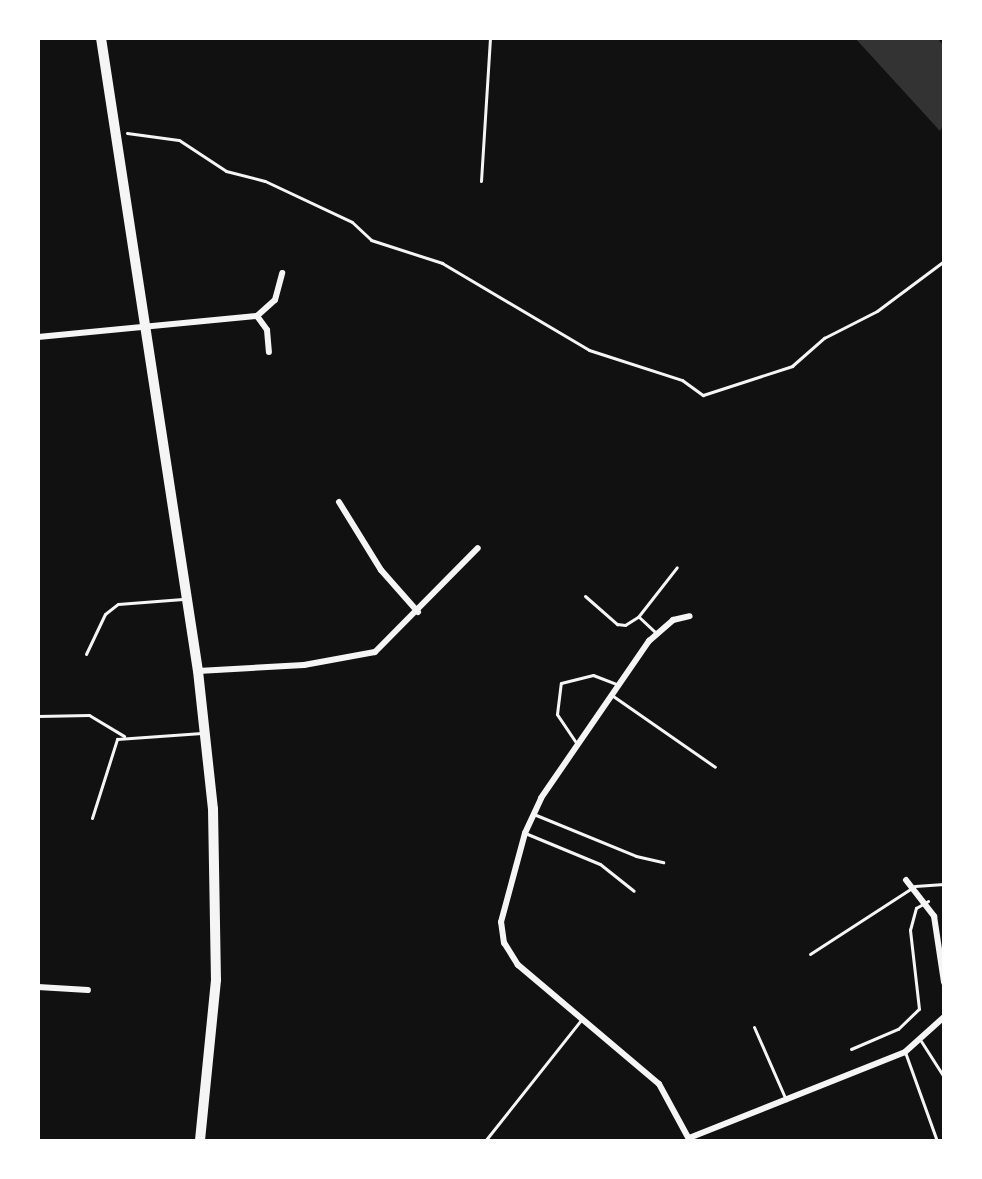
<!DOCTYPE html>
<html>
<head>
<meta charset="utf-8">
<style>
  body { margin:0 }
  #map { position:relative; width:982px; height:1179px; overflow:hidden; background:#111; font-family:"Exo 2",sans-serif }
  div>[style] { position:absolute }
  .water>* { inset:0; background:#333 }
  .path>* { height:3px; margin:-1.5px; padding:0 1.5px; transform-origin:1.5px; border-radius:1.5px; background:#f5f5f5 }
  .service>* { height:3px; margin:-1.5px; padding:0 1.5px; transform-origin:1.5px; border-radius:1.5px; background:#f5f5f5 }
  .minor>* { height:6px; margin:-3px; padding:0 3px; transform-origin:3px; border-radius:3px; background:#f5f5f5 }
  .primary>* { height:10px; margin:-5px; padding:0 5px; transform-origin:5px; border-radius:5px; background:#f5f5f5 }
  span { translate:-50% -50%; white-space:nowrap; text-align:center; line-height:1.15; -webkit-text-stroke:7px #fff; paint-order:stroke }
  .frame { position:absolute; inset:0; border:40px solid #fff; pointer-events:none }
</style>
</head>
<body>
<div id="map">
  <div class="water">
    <div style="clip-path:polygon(855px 38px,937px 38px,944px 46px,944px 124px,940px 131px)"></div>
  </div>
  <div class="path">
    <div style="left:127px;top:133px;width:52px;rotate:7.7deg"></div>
    <div style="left:179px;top:140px;width:56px;rotate:33.4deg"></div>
    <div style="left:226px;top:171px;width:40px;rotate:14.4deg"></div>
    <div style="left:265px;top:181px;width:96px;rotate:25.2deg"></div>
    <div style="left:352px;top:222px;width:26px;rotate:43deg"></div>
    <div style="left:371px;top:240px;width:75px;rotate:17.9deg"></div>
    <div style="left:442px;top:263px;width:171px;rotate:30.6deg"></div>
    <div style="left:589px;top:350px;width:98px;rotate:17.9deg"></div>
    <div style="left:682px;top:380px;width:26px;rotate:36deg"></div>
    <div style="left:703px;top:395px;width:94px;rotate:-18deg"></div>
    <div style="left:792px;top:366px;width:43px;rotate:-41.2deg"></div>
    <div style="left:824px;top:338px;width:59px;rotate:-27deg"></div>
    <div style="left:877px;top:311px;width:84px;rotate:-36.7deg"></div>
  </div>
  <div class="service">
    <div style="left:481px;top:181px;width:143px;rotate:-86.4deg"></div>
    <div style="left:38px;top:390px;width:17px;rotate:90deg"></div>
    <div style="left:585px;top:596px;width:43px;rotate:41.2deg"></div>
    <div style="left:617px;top:624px;width:8px;rotate:7deg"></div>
    <div style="left:625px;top:625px;width:15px;rotate:-32deg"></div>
    <div style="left:638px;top:617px;width:63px;rotate:-52deg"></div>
    <div style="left:639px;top:617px;width:25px;rotate:43deg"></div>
    <div style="left:86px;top:654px;width:44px;rotate:-64.6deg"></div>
    <div style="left:105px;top:614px;width:16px;rotate:-38deg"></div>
    <div style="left:118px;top:604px;width:65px;rotate:-4.4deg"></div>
    <div style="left:613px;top:696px;width:124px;rotate:34.8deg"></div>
    <div style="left:38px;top:716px;width:51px;rotate:-1.1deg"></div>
    <div style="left:89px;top:715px;width:41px;rotate:31deg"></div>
    <div style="left:577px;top:744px;width:36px;rotate:-124deg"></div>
    <div style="left:557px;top:714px;width:31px;rotate:-83deg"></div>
    <div style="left:561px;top:683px;width:33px;rotate:-14deg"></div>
    <div style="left:593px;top:675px;width:26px;rotate:21deg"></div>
    <div style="left:536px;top:815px;width:108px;rotate:22.3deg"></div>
    <div style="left:636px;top:856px;width:28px;rotate:13deg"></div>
    <div style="left:92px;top:818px;width:83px;rotate:-72.4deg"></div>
    <div style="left:117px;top:739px;width:85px;rotate:-4deg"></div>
    <div style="left:525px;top:833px;width:81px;rotate:22.5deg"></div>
    <div style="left:600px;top:864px;width:43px;rotate:38.5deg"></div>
    <div style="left:810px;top:954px;width:125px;rotate:-32.9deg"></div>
    <div style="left:915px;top:886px;width:29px;rotate:-4deg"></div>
    <div style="left:754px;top:1027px;width:80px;rotate:66.3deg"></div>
    <div style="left:921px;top:1041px;width:43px;rotate:57.4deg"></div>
    <div style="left:851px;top:1049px;width:51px;rotate:-23.1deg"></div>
    <div style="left:898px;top:1029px;width:29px;rotate:-44deg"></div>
    <div style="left:919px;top:1009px;width:80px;rotate:-96.5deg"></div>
    <div style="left:910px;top:930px;width:23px;rotate:-75deg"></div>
    <div style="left:916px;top:908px;width:14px;rotate:-30deg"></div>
    <div style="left:905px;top:1052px;width:95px;rotate:70.2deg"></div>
    <div style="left:485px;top:1141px;width:154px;rotate:-51.6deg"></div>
  </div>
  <div class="minor">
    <div style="left:257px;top:316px;width:17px;rotate:54deg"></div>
    <div style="left:267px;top:330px;width:22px;rotate:85deg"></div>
    <div style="left:38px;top:337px;width:220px;rotate:-5.5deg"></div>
    <div style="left:257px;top:316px;width:24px;rotate:-42deg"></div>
    <div style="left:275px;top:300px;width:28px;rotate:-75deg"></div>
    <div style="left:339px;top:502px;width:80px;rotate:58.3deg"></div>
    <div style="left:381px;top:570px;width:56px;rotate:48.6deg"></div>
    <div style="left:198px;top:671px;width:106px;rotate:-3.2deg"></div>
    <div style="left:304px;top:665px;width:72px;rotate:-10.4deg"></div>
    <div style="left:375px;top:652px;width:146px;rotate:-45.3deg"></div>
    <div style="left:906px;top:880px;width:46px;rotate:52.1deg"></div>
    <div style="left:934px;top:916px;width:67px;rotate:81.4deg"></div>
    <div style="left:38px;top:987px;width:50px;rotate:3.4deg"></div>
    <div style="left:689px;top:1138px;width:232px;rotate:-21.7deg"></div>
    <div style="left:905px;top:1052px;width:52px;rotate:-41.9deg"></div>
    <div style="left:690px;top:1141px;width:65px;rotate:-118.5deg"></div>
    <div style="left:659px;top:1084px;width:185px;rotate:-139.8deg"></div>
    <div style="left:518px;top:965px;width:26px;rotate:-122deg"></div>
    <div style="left:504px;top:943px;width:21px;rotate:-98deg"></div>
    <div style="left:501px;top:922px;width:92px;rotate:-74.9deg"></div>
    <div style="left:525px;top:833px;width:38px;rotate:-65deg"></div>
    <div style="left:541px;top:798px;width:191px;rotate:-55.5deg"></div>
    <div style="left:649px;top:641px;width:32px;rotate:-41deg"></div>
    <div style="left:673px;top:620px;width:17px;rotate:-13deg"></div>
  </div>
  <div class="primary">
    <div style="left:101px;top:38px;width:640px;rotate:81.29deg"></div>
    <div style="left:198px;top:671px;width:139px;rotate:83.8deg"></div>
    <div style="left:213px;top:809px;width:171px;rotate:89deg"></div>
    <div style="left:216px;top:980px;width:162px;rotate:95.7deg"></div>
  </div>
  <div class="frame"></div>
</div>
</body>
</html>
